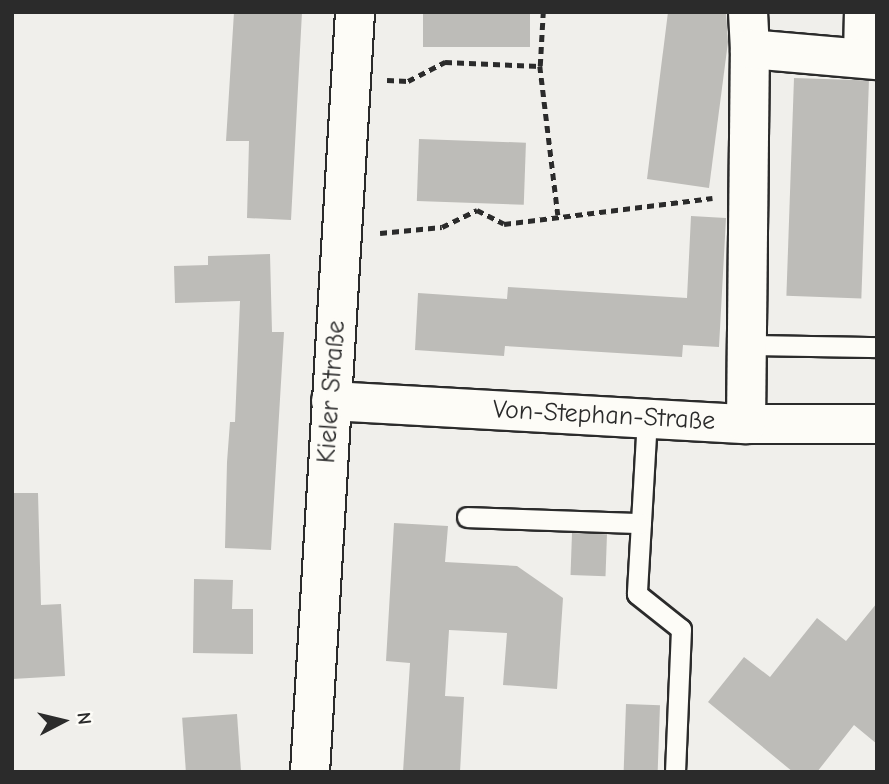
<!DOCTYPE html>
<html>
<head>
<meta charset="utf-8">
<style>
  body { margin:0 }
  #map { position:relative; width:889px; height:784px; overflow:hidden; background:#f0efeb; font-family:"Comic Neue",sans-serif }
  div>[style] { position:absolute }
  .building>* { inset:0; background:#bdbcb8; transform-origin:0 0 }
  .path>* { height:4.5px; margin-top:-2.25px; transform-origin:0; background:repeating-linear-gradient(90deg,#2b2b2b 0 7px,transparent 0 12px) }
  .roads { filter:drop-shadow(2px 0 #2b2b2b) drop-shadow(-2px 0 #2b2b2b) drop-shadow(0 2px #2b2b2b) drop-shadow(0 -2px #2b2b2b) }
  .service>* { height:19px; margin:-9.5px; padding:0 9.5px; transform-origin:9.5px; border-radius:9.5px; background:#fdfcf7 }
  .minor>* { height:38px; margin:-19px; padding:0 19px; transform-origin:19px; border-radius:19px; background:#fdfcf7 }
  .secondary>* { height:38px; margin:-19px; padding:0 19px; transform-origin:19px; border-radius:19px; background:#fdfcf7 }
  span { translate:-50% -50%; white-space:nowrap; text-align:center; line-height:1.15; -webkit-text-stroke:5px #fdfcf7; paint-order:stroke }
  .street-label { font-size:26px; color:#2b2b2b }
  .frame { position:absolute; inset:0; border:14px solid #2b2b2b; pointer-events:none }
  .north { position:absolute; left:28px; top:686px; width:70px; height:70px; -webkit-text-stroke:5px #fdfcf7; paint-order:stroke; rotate:83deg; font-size:19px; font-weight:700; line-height:28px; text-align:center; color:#2b2b2b }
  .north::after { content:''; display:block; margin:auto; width:24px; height:32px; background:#2b2b2b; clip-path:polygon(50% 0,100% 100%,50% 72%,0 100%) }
</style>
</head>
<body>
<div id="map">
  <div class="building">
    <div style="clip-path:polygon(234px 12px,302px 12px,291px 220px,247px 218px,249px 141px,226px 141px)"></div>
    <div style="left:423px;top:12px;width:107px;height:35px"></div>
    <div style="clip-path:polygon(668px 12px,726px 12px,728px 42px,709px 188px,647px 179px)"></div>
    <div style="left:794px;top:78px;width:75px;height:218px;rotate:2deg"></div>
    <div style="left:419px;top:139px;width:107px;height:62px;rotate:2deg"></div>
    <div style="clip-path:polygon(691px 216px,726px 218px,719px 347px,683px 345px,682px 357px,505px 346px,504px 356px,415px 350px,418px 293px,507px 299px,508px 287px,687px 298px)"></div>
    <div style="clip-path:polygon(270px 254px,272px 332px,284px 332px,271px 550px,225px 548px,227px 462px,230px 422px,235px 422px,240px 301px,175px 303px,174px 266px,208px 265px,208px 256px)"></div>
    <div style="clip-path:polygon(12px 493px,38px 493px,41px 605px,61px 604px,65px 676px,12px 679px)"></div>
    <div style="clip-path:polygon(394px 523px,448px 526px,445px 562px,517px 566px,563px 598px,557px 689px,503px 685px,507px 633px,449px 630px,445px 696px,464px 697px,460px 772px,403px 772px,410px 663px,386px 661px)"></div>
    <div style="left:572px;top:533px;width:35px;height:42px;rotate:2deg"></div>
    <div style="clip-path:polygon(194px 579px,233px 580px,232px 609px,253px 609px,253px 654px,193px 653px)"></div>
    <div style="clip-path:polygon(877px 603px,877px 744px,854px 725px,817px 772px,793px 772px,708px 702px,744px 657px,770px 677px,817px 618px,846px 641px)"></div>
    <div style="left:626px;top:704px;width:34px;height:68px;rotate:2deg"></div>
    <div style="left:237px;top:714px;width:58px;height:55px;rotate:86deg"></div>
  </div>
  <div class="path">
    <div style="left:540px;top:66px;width:150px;rotate:83.1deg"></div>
    <div style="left:387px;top:80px;width:21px;rotate:3deg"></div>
    <div style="left:408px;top:81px;width:42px;rotate:-27.2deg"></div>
    <div style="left:445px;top:62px;width:95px;rotate:2.4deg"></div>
    <div style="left:540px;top:66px;width:54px;rotate:-86.8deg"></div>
    <div style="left:380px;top:233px;width:62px;rotate:-5.5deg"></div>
    <div style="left:442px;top:227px;width:39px;rotate:-26deg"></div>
    <div style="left:477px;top:210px;width:30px;rotate:27deg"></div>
    <div style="left:504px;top:224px;width:210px;rotate:-7.1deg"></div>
  </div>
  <div class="roads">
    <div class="service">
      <div style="left:747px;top:345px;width:127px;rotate:0.9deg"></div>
      <div style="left:647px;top:418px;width:176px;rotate:93.3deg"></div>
      <div style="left:637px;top:594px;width:56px;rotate:38.5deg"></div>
      <div style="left:681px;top:629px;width:143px;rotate:92.4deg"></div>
      <div style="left:467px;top:517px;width:174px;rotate:2deg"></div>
    </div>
    <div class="minor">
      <div style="left:748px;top:12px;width:37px;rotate:87deg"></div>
      <div style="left:863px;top:58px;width:46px;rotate:-88.8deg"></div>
      <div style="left:331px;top:401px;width:416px;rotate:3.2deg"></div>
      <div style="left:746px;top:424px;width:131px"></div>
      <div style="left:746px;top:424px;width:375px;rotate:-89.4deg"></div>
      <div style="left:750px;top:49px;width:127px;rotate:5deg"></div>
    </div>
    <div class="secondary">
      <div style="left:310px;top:772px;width:761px;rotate:-86.61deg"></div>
    </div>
  </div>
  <div class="street-label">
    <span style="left:332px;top:392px;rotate:-86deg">Kieler Straße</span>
    <span style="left:604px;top:416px;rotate:3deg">Von-Stephan-Straße</span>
  </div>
  <div class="frame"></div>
  <div class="north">N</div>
</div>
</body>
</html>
